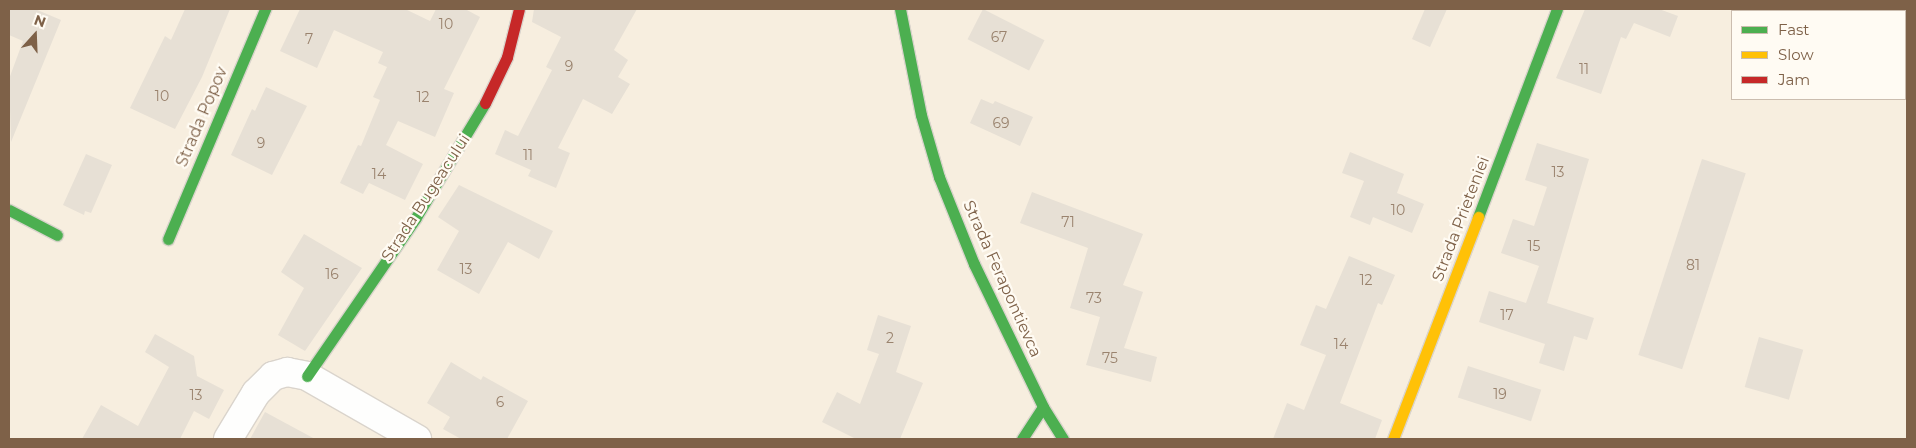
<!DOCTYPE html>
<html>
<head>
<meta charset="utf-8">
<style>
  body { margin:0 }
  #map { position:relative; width:1916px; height:448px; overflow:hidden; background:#faf7ef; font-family:Montserrat,sans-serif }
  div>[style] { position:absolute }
  .residential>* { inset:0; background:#f7eedf }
  .building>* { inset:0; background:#e7e0d5; transform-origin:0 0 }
  .roads { filter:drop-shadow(1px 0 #dad4cc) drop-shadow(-1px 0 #dad4cc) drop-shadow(0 1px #dad4cc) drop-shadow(0 -1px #dad4cc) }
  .street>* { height:28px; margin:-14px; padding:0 14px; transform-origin:14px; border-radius:14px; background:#fefefd }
  .fast>* { height:11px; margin:-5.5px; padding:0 5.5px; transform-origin:5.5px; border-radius:5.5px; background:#4caf50 }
  .slow>* { height:11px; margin:-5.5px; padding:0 5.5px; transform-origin:5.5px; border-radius:5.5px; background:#ffc107 }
  .jam>* { height:11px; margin:-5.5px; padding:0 5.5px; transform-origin:5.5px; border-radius:5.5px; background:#c62828 }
  span { translate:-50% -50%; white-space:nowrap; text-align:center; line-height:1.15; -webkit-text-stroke:4.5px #fffbf3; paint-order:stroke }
  .number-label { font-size:14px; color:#9a836e }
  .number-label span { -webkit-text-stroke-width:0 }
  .street-label { font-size:16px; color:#7e6148 }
  .frame { position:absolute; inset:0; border:10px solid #7e6148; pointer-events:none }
  .legend { position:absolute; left:1731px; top:10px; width:175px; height:90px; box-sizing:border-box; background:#fffbf3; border:1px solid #cbbdaf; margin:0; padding:6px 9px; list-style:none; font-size:15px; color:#7e6148 }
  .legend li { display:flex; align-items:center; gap:10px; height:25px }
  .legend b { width:25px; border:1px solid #cbbdaf }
  .north { position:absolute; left:10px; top:10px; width:50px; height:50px; -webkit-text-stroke:4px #fffbf3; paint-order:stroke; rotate:20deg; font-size:14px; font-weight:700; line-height:20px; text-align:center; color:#7e6148 }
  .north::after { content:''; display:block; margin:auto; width:18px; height:22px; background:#7e6148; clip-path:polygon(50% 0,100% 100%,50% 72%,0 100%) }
</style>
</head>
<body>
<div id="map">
  <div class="residential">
    <div style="clip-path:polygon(evenodd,9px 9px,1907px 9px,1907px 439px,9px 439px,9px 9px,1732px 11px,1905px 11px,1905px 99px,1732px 99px,1732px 11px)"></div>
  </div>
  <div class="building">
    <div style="clip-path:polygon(9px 9px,35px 9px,61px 20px,11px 142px,9px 79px,23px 41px,9px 35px)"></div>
    <div style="clip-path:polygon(185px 9px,230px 9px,202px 77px,175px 129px,130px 108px,165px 36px,171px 40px)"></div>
    <div style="clip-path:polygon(300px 9px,405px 9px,430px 21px,436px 9px,465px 9px,480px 17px,444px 89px,454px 93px,435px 137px,398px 121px,386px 145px,423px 164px,405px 200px,369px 183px,363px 194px,340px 183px,358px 145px,361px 146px,380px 100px,373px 97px,387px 67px,378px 63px,383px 52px,334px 30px,317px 68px,280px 51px)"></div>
    <div style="clip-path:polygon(534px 9px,637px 9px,614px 50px,628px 60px,618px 77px,630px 84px,612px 114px,583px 99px,558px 148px,570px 153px,556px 188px,528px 176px,531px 170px,495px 154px,505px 130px,518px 136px,552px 70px,546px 67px,561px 37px,532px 22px)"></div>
    <div style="left:983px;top:9px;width:69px;height:34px;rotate:27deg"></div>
    <div style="clip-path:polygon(1425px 9px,1447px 9px,1430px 47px,1412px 39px)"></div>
    <div style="clip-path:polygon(1585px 9px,1659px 9px,1678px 16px,1670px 37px,1634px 23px,1626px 39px,1621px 37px,1601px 94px,1556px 78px)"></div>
    <div style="clip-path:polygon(266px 87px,307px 106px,272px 175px,231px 155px,252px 109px,255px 111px)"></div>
    <div style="clip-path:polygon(981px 99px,993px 104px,995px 101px,1033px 117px,1020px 146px,970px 123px)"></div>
    <div style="clip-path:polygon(1537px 143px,1589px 159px,1547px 303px,1594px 318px,1587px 340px,1574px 336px,1564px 371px,1539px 363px,1545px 344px,1479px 322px,1489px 291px,1526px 303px,1539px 266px,1501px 253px,1513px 219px,1534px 226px,1547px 187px,1525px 180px)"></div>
    <div style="clip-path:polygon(1350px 152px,1404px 174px,1397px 193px,1424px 204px,1412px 233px,1373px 217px,1370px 225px,1350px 217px,1364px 181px,1342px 173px)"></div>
    <div style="clip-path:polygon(86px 154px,112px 165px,91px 213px,85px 211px,84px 215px,63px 205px)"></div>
    <div style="left:1702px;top:159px;width:46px;height:206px;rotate:18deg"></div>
    <div style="clip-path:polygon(459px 185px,553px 231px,539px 259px,508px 242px,479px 294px,437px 270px,459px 231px,438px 217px)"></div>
    <div style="clip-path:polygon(1032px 192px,1143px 234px,1123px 285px,1143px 292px,1124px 348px,1157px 357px,1151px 382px,1086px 365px,1100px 317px,1070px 308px,1088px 248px,1020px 223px)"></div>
    <div style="clip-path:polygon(304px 234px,362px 268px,305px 351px,278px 335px,304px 288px,281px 272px)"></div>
    <div style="clip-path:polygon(1349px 256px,1395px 275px,1382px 305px,1378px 303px,1340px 403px,1382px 420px,1375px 439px,1273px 439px,1287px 403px,1304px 410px,1326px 355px,1300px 345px,1316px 305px,1326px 309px)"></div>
    <div style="clip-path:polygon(878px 315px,911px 326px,896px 372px,923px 383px,900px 439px,856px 439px,822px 422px,837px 392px,860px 404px,879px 354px,867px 350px)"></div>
    <div style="clip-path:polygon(155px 334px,194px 356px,197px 376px,224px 390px,209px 419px,194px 411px,180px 439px,82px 439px,101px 405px,138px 426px,169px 367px,145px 352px)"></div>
    <div style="left:1759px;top:337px;width:46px;height:52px;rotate:16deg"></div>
    <div style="clip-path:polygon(451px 362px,481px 380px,483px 376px,528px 401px,507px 439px,461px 439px,443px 429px,450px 417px,427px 403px)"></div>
    <div style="left:1468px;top:366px;width:77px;height:33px;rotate:18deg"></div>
    <div style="clip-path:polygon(265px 412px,315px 439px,250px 439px)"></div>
  </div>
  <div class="roads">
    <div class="street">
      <div style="left:228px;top:439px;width:54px;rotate:-58.7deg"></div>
      <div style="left:256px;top:393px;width:24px;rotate:-45deg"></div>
      <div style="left:273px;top:376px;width:15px;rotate:-16deg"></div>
      <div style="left:287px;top:372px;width:20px;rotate:11deg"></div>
      <div style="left:307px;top:376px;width:127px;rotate:29.8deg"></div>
    </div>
    <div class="fast">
      <div style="left:900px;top:9px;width:108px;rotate:78.8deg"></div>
      <div style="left:921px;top:115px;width:65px;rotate:73.8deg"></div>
      <div style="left:939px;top:177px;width:94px;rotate:68.1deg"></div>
      <div style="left:974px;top:264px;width:159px;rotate:64.2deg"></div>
      <div style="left:1043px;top:407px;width:38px;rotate:58deg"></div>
      <div style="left:9px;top:210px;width:54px;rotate:27.5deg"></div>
      <div style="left:1478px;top:217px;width:222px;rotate:-69.2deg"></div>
      <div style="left:168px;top:239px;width:250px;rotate:-67.1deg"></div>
      <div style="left:307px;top:376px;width:191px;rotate:-55.5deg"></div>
      <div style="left:415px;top:219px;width:135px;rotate:-58.9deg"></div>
      <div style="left:1022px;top:439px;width:38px;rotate:-57deg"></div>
    </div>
    <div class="slow">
      <div style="left:1393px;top:439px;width:238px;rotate:-69deg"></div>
    </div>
    <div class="jam">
      <div style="left:485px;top:103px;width:51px;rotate:-64.4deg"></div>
      <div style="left:507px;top:57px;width:49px;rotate:-76deg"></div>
    </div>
  </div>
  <div class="number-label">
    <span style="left:446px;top:24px">10</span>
    <span style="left:999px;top:37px">67</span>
    <span style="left:309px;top:39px">7</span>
    <span style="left:569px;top:66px">9</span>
    <span style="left:1584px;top:69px">11</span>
    <span style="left:162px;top:96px">10</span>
    <span style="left:423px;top:97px">12</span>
    <span style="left:1001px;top:123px">69</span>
    <span style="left:261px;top:143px">9</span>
    <span style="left:528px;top:155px">11</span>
    <span style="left:1558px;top:172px">13</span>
    <span style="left:379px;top:174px">14</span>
    <span style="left:1398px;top:210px">10</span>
    <span style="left:1068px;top:222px">71</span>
    <span style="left:1534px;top:246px">15</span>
    <span style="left:1693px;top:265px">81</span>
    <span style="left:466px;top:269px">13</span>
    <span style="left:332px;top:274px">16</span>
    <span style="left:1366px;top:280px">12</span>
    <span style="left:1094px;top:298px">73</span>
    <span style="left:1507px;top:315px">17</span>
    <span style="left:890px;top:338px">2</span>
    <span style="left:1341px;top:344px">14</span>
    <span style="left:1110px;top:358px">75</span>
    <span style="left:1500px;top:394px">19</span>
    <span style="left:196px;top:395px">13</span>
    <span style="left:500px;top:402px">6</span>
  </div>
  <div class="street-label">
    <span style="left:202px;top:117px;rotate:-67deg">Strada Popov</span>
    <span style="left:426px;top:198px;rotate:-57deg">Strada Bugeacului</span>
    <span style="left:1461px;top:219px;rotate:-69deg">Strada Prieteniei</span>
    <span style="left:1002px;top:279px;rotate:66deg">Strada Ferapontievca</span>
  </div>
  <div class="frame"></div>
  <ul class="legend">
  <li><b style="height:6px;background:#4caf50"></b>Fast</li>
  <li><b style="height:6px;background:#ffc107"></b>Slow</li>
  <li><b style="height:6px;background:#c62828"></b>Jam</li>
  </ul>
  <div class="north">N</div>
</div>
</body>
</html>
